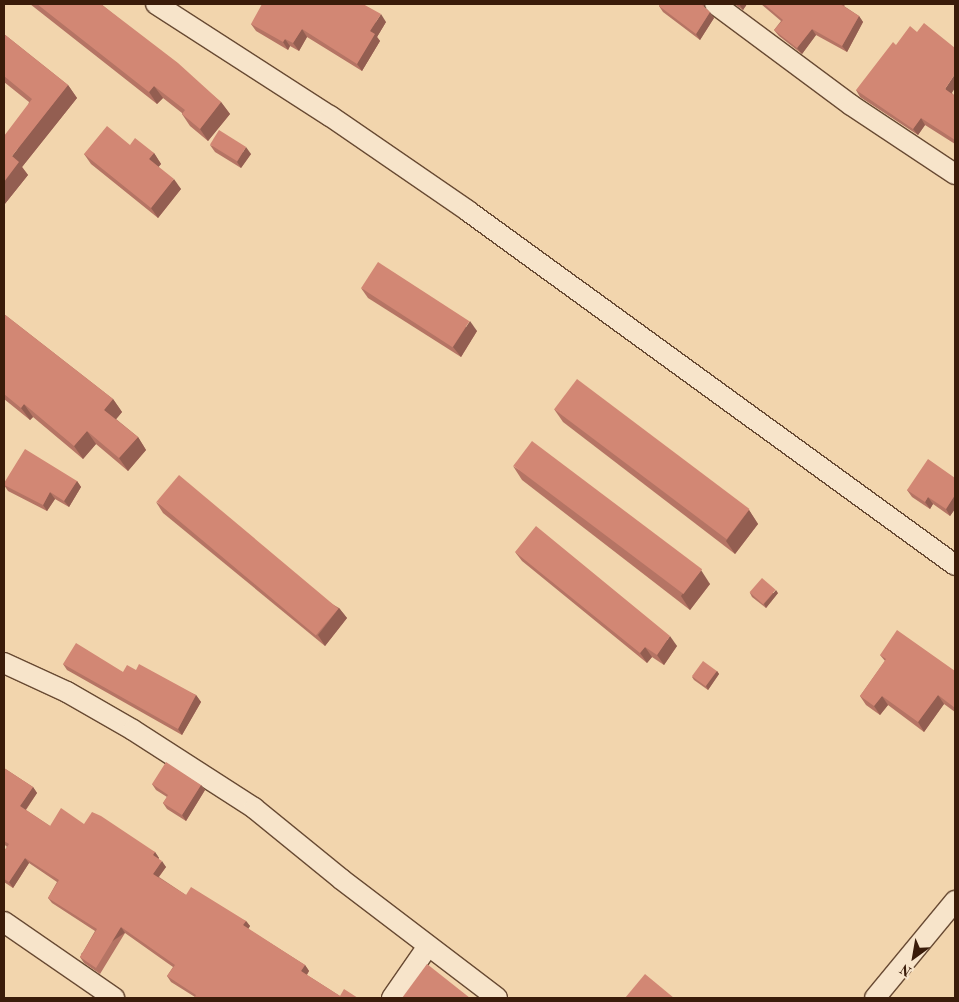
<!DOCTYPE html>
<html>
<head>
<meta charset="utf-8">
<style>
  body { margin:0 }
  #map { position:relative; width:959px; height:1002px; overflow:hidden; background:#f2d5ad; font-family:"Old Standard TT",serif }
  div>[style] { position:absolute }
  .roads { filter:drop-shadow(1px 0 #684a33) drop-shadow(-1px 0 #684a33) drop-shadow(0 1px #684a33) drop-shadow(0 -1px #684a33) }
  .street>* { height:20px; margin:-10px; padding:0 10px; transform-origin:10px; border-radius:10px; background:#f7e4ca }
  .wall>* { inset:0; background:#b57464 }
  .shaded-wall>* { inset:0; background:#935e51; transform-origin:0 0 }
  .building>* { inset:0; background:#d28774; transform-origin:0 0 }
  span { translate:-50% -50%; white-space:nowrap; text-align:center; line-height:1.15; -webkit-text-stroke:4.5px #f7e4ca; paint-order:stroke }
  .frame { position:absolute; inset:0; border:5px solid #3a1c0a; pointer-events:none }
  .north { position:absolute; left:889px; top:932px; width:50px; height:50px; -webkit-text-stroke:4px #f7e4ca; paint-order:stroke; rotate:212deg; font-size:14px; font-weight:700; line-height:20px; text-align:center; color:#3a1c0a }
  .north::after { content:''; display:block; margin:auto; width:18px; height:22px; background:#3a1c0a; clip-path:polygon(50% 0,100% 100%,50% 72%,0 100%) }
</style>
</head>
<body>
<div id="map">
  <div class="roads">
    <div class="street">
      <div style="left:156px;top:4px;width:207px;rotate:32.8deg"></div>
      <div style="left:330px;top:116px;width:168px;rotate:34.5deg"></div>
      <div style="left:468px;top:211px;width:602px;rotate:36.01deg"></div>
      <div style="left:715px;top:4px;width:169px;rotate:36.6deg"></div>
      <div style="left:851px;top:105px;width:125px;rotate:33.6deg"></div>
      <div style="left:4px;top:663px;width:69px;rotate:24.7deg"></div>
      <div style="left:67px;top:692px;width:76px;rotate:29.9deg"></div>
      <div style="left:133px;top:730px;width:144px;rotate:32.8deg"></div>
      <div style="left:254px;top:808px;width:112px;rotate:39.2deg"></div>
      <div style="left:341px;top:879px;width:196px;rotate:37.3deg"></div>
      <div style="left:4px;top:922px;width:134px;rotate:34.6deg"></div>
      <div style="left:392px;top:998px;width:63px;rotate:-55.3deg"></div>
      <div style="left:875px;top:998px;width:126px;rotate:-50.5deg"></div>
    </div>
  </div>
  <div class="wall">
    <div style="clip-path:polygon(30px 4px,101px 4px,221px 102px,230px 114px,208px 141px,190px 126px,182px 114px,182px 113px,163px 98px,157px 104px)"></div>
    <div style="clip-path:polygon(660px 4px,705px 4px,704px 7px,714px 18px,700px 40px,663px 12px,659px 6px)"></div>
    <div style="clip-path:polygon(734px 4px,747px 4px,743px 10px)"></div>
    <div style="clip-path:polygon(761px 4px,846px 4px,844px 6px,859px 16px,863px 22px,847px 52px,816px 35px,802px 54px,779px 36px,774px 30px,781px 21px)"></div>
    <div style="clip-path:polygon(386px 22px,377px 37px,380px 41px,362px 71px,307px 37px,299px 51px,290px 46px,288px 50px,256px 31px,251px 24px)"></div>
    <div style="clip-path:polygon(4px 34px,68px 85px,77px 98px,22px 167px,28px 175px,4px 205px,29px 102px,4px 82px)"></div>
    <div style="clip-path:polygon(856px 90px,952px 93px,955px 96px,955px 144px,925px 125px,918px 135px,860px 97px)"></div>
    <div style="clip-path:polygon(130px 145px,154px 153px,161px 164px,158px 167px,181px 189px,158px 218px,91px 164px,84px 154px)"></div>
    <div style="clip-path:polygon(210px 145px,251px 154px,241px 168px,215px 152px)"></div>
    <div style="clip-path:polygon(361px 288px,477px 331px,461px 357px,368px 298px)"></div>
    <div style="clip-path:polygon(4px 314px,113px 399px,122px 412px,116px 419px,138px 437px,146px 450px,128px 471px,96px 444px,83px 459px,33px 417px,30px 420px,4px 399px)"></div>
    <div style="clip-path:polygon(554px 409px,749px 510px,758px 524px,735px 554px,563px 422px)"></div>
    <div style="clip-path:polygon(513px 466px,710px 584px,690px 610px,522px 480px)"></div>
    <div style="clip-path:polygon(955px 478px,955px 509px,950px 516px,933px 504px,930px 509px,912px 497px,907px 490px)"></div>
    <div style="clip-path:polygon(77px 481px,81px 487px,69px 507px,55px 499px,47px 511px,8px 491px,4px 485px,4px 483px)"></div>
    <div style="clip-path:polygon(156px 502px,339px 608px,347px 618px,325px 646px,163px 513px)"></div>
    <div style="clip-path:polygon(515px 552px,677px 646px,664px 665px,652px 657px,647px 663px,522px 561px)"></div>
    <div style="clip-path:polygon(750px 593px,778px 593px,766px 608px,752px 597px)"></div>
    <div style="clip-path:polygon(880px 655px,955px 671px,955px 712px,944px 704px,924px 732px,888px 705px,880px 715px,866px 705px,860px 696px,885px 661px)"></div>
    <div style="clip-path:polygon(63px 664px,123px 672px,136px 670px,196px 695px,201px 702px,182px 735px,67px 670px)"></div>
    <div style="clip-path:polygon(717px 671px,719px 674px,708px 690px,694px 680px,692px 677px)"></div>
    <div style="clip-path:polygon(4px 768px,33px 787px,37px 793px,26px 810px,50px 826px,84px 824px,155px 852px,159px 858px,158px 859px,166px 867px,159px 877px,186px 895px,246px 921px,250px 926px,248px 929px,305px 965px,309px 971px,307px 975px,340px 996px,358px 998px,195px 997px,171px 982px,167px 976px,173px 967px,125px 933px,100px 974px,84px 963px,80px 957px,95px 931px,52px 903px,48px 898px,57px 882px,29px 863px,13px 888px,4px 882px,4px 851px,7px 847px,4px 844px)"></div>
    <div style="clip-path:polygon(152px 784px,201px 785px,205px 790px,186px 821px,167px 809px,163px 803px,167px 797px,156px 790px)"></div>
  </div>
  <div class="shaded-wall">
    <div style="clip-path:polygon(739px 4px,747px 4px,743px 10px)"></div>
    <div style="clip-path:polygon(710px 12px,714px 18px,700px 40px,696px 34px)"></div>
    <div style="clip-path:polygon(381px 14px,386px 22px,377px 37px,380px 41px,362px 71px,357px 64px,370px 31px)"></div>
    <div style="clip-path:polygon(859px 16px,863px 22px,847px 52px,842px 46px)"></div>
    <div style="clip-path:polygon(302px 29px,307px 37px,299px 51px,293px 43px)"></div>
    <div style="clip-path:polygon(812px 29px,816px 35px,802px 54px,797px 48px)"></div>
    <div style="clip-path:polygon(285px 39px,290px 46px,288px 50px,283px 42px)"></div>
    <div style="clip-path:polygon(955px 74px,955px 88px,950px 96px,945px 89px)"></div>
    <div style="clip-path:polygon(68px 85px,77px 98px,22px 167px,28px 175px,4px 205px,4px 182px,12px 156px)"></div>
    <div style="clip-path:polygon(154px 86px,163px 98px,157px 104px,149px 92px)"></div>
    <div style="clip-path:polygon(221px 102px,230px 114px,208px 141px,200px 129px)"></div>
    <div style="clip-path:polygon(921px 118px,925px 125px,918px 135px,913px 129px)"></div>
    <div style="clip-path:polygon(246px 147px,251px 154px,241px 168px,237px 162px)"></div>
    <div style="clip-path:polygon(154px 153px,161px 164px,156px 170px,149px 159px)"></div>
    <div style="clip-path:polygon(174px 179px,181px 189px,158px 218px,151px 208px)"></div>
    <div style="clip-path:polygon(470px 321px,477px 331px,461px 357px,453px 347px)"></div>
    <div style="clip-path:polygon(113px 399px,122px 412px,113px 423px,104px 410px)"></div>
    <div style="clip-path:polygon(24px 404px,33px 417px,30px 420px,21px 408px)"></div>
    <div style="clip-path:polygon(87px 431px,96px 444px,83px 459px,74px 446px)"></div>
    <div style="clip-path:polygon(138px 437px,146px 450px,128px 471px,119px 458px)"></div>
    <div style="clip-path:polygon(77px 481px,81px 487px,69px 507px,64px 501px)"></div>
    <div style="clip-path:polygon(50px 492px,55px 499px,47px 511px,43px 505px)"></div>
    <div style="clip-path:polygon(955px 495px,955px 509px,950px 516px,946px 509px)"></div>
    <div style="clip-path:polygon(928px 497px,933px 504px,930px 509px,925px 502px)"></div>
    <div style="clip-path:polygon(749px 510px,758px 524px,735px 554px,726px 541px)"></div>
    <div style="clip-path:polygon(701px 570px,710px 584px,690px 610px,681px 596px)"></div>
    <div style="clip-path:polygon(776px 590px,778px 593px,766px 608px,764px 604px)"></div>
    <div style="clip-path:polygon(339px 608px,347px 618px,325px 646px,318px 635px)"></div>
    <div style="clip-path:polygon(670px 636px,677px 646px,664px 665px,657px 655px)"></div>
    <div style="clip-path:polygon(645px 647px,652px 657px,647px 663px,640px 653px)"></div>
    <div style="clip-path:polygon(717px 671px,719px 674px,708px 690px,706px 686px)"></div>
    <div style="clip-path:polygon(196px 695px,201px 702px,182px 735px,178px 729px)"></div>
    <div style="clip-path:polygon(938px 695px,944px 704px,924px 732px,918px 722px)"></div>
    <div style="clip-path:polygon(882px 696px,888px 705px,880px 715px,874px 706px)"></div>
    <div style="clip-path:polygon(201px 785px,205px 790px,186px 821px,182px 815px)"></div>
    <div style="clip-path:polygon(33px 787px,37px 793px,24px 812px,20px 806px)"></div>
    <div style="clip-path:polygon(155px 852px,159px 858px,157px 861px,153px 855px)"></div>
    <div style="clip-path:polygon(25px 858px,29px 863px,13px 888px,9px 882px)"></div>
    <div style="clip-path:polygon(162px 861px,166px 867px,157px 879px,153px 874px)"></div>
    <div style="clip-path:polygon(246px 921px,250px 926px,247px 931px,243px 925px)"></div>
    <div style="left:121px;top:927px;width:7px;height:48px;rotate:56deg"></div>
    <div style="clip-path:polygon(305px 965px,309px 971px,305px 977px,301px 971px)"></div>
  </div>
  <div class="building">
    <div style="clip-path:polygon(37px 4px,101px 4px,178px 63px,221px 102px,200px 129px,182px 114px,185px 110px,154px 86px,149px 92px)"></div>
    <div style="clip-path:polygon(262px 4px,363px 4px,381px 14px,370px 31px,375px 34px,357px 64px,302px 29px,293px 43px,285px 39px,283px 42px,251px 24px)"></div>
    <div style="clip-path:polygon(660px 4px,701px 4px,710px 12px,696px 34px,659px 6px)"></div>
    <div style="clip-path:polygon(764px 4px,840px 4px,859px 16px,842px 46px,812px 29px,797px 48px,774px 30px,783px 20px)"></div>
    <div style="clip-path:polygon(924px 23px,955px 48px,955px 74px,945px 89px,955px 96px,955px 140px,921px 118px,913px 129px,856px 90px,893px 42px,896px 45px,910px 26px,917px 32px)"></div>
    <div style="clip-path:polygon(4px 34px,68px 85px,12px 156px,19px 162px,4px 182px,4px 136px,32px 99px,4px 76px)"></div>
    <div style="clip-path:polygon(107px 126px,130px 145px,135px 138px,154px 153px,149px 159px,174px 179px,151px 208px,84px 154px)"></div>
    <div style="left:219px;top:130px;width:32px;height:17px;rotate:32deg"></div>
    <div style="left:378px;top:262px;width:109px;height:31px;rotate:33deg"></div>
    <div style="clip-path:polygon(4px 314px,113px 399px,104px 410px,138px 437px,119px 458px,87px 431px,74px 446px,24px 404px,21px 408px,4px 394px)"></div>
    <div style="left:577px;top:379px;width:216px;height:38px;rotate:37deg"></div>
    <div style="left:532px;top:441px;width:213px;height:31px;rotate:37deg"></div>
    <div style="clip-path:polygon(25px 449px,77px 481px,64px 501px,50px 492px,43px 505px,4px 485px,4px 483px)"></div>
    <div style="clip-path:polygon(928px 459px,955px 478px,955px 495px,946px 509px,928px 497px,925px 502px,907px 490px)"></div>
    <div style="left:179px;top:475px;width:208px;height:35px;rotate:40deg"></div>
    <div style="clip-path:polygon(536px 526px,670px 636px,657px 655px,645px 647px,640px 653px,515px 552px)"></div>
    <div style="left:762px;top:578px;width:18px;height:19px;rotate:41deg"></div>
    <div style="clip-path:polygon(897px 630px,955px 671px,955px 708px,938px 695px,918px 722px,882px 696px,874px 706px,860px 696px,886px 659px,880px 655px)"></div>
    <div style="clip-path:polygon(76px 643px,123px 672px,127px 665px,136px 670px,139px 664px,196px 695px,178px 729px,63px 664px)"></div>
    <div style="left:703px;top:661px;width:17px;height:19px;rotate:36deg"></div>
    <div style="clip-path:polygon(166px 762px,201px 785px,182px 815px,163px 803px,168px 795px,152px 784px)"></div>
    <div style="clip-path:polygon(4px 768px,33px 787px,20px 806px,50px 826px,61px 808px,84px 824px,92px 812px,101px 816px,155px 852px,153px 855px,162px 861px,153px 874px,186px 895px,191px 887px,246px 921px,243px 925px,305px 965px,301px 971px,340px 996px,344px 989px,358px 998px,194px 998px,196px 995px,167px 976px,175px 965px,121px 927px,96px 968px,80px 957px,97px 929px,48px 898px,59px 880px,25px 858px,9px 882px,4px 879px,4px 851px,9px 844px,4px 841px)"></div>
    <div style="clip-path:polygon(427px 964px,470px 998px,402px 998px)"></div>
    <div style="clip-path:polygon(645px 974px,674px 998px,625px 998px)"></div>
  </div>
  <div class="frame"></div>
  <div class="north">N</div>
</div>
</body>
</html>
